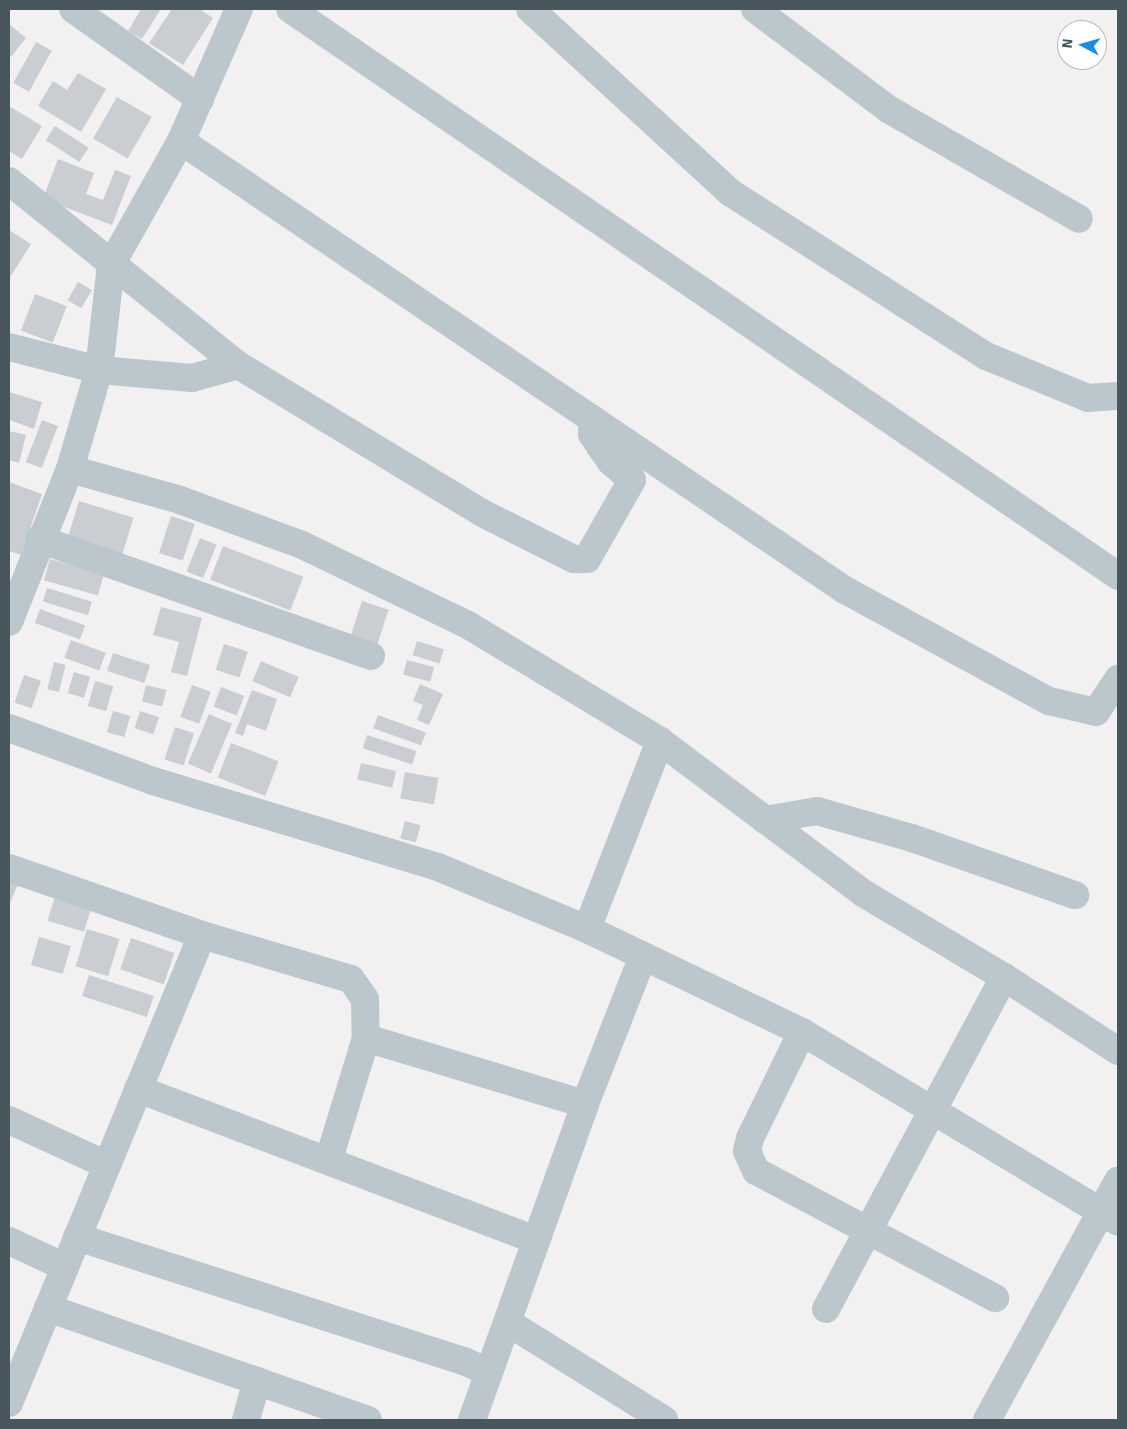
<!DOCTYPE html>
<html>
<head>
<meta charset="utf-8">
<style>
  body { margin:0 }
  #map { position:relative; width:1127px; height:1429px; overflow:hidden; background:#f2f0f0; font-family:Signika,sans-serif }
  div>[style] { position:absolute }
  .building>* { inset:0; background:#caced3; transform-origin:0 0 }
  .minor>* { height:28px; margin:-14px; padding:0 14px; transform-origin:14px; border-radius:14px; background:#bcc7cd }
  span { translate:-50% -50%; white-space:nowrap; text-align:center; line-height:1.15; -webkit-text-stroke:4px #fff; paint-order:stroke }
  .frame { position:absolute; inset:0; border:10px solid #48565e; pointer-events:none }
  .north { position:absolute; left:1057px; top:20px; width:50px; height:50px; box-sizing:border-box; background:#fff; border:1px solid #b6bbbf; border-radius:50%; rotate:276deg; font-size:14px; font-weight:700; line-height:20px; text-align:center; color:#48565e }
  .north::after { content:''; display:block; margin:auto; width:18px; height:22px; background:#1a8de3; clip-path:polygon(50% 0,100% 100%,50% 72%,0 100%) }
</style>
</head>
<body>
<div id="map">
  <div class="building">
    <div style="clip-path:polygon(141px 9px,161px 9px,142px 39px,128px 31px)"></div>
    <div style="clip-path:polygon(172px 9px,199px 9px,213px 18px,183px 65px,149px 43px)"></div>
    <div style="clip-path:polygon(9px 24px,26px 38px,11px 57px,9px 55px)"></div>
    <div style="left:36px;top:42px;width:18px;height:47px;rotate:29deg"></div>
    <div style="clip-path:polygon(78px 73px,106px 89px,81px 132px,38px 106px,53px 81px,67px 90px)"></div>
    <div style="left:117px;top:97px;width:40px;height:48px;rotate:30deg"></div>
    <div style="clip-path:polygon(9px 106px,42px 126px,22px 159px,9px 151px)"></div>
    <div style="left:55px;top:126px;width:40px;height:17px;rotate:33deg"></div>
    <div style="clip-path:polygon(58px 159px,94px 173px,86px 194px,103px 200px,115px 170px,131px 176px,112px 225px,43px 199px)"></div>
    <div style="clip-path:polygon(9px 230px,31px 244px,9px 279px)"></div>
    <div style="left:78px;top:282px;width:16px;height:21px;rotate:30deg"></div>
    <div style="left:35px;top:294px;width:34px;height:39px;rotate:21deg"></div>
    <div style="clip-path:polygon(9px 392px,42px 402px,34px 429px,9px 420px)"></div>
    <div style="left:42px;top:420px;width:17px;height:45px;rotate:21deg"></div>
    <div style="clip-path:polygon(9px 431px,26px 435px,19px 463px,9px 460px)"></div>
    <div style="clip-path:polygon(9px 482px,42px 494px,21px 555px,9px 551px)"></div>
    <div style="left:79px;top:501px;width:57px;height:40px;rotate:17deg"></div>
    <div style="left:171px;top:516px;width:25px;height:39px;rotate:18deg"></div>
    <div style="left:200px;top:538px;width:18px;height:36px;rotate:22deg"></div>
    <div style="left:223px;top:546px;width:86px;height:36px;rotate:21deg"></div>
    <div style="left:50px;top:559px;width:56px;height:22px;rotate:16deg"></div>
    <div style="left:47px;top:588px;width:47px;height:14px;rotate:17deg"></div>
    <div style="left:362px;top:601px;width:28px;height:40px;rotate:18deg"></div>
    <div style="clip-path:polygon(161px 607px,202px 618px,187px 676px,171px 672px,179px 642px,153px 635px)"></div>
    <div style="left:40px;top:609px;width:48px;height:15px;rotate:20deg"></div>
    <div style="left:71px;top:640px;width:37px;height:19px;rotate:20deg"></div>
    <div style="left:417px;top:641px;width:28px;height:15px;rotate:17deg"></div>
    <div style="left:224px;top:644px;width:25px;height:27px;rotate:18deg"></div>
    <div style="left:113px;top:653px;width:39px;height:19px;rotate:18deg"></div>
    <div style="left:407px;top:660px;width:28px;height:15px;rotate:15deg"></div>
    <div style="left:261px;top:661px;width:41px;height:22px;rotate:23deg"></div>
    <div style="left:54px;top:662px;width:12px;height:28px;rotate:14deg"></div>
    <div style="left:74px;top:672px;width:17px;height:22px;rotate:17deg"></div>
    <div style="left:24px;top:675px;width:18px;height:29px;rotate:19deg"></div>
    <div style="left:95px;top:681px;width:19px;height:26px;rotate:16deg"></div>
    <div style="clip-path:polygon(420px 684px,443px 694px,429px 725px,417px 720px,423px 705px,413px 701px)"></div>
    <div style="left:146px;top:685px;width:21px;height:17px;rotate:14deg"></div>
    <div style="left:192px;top:685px;width:20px;height:34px;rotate:20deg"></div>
    <div style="left:221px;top:687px;width:25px;height:21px;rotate:21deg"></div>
    <div style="clip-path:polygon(252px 690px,277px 699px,266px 731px,247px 724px,243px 736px,235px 733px)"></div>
    <div style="left:113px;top:711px;width:18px;height:22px;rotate:16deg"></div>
    <div style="left:140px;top:711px;width:20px;height:18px;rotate:18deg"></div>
    <div style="left:209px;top:714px;width:25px;height:54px;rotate:23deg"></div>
    <div style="left:378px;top:715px;width:51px;height:14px;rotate:20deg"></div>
    <div style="left:175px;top:727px;width:20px;height:34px;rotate:18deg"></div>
    <div style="left:367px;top:735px;width:52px;height:14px;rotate:18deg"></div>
    <div style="left:231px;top:743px;width:51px;height:37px;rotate:21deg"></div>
    <div style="left:361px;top:763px;width:36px;height:17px;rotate:13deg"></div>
    <div style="left:405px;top:772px;width:34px;height:27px;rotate:10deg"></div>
    <div style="left:405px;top:821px;width:16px;height:18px;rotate:15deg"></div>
    <div style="clip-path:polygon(9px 877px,19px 882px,9px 905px)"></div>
    <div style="left:56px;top:893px;width:38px;height:29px;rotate:17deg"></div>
    <div style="left:87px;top:929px;width:34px;height:39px;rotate:17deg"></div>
    <div style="left:39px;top:937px;width:33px;height:29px;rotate:16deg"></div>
    <div style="left:131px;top:938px;width:46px;height:33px;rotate:19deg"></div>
    <div style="left:89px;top:975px;width:68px;height:22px;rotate:18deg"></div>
  </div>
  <div class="minor">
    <div style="left:73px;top:9px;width:156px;rotate:35.3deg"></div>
    <div style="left:290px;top:9px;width:1004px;rotate:34.4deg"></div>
    <div style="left:530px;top:9px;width:273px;rotate:42.5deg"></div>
    <div style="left:731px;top:193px;width:303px;rotate:32.6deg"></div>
    <div style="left:986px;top:356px;width:110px;rotate:22.4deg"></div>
    <div style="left:1088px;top:398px;width:30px;rotate:-4deg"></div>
    <div style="left:755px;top:9px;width:166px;rotate:36.9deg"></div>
    <div style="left:888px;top:109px;width:220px;rotate:29.9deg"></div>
    <div style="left:181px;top:141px;width:802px;rotate:34.07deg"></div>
    <div style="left:845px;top:590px;width:232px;rotate:28.6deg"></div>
    <div style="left:1049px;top:701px;width:48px;rotate:13.2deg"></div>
    <div style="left:1096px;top:712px;width:40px;rotate:-56deg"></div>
    <div style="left:9px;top:181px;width:294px;rotate:38.8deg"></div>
    <div style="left:238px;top:365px;width:285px;rotate:31.2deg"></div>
    <div style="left:482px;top:513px;width:103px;rotate:26.6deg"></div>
    <div style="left:574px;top:559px;width:13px"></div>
    <div style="left:587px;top:559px;width:91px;rotate:-60.3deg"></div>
    <div style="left:632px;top:480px;width:28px;rotate:-139deg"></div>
    <div style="left:611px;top:462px;width:19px;rotate:-125deg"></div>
    <div style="left:600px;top:446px;width:14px;rotate:-124deg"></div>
    <div style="left:592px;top:434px;width:15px;rotate:-90deg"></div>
    <div style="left:9px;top:347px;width:93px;rotate:14.3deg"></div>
    <div style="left:99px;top:370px;width:93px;rotate:4.9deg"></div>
    <div style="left:192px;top:378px;width:48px;rotate:-15.8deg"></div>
    <div style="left:70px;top:469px;width:114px;rotate:15.7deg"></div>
    <div style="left:180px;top:500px;width:130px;rotate:20.2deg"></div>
    <div style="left:302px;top:545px;width:184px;rotate:25.7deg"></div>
    <div style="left:468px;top:625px;width:224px;rotate:31.1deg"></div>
    <div style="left:660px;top:741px;width:254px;rotate:36.8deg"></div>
    <div style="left:863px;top:893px;width:164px;rotate:30.8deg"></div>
    <div style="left:1004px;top:977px;width:136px;rotate:33deg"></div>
    <div style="left:39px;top:539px;width:352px;rotate:19.4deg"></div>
    <div style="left:9px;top:622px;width:165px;rotate:-68.3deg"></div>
    <div style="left:70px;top:469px;width:103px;rotate:-73.7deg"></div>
    <div style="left:99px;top:370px;width:106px;rotate:-83.5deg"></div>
    <div style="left:111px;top:265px;width:142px;rotate:-60.6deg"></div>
    <div style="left:181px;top:141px;width:144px;rotate:-66.3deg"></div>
    <div style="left:9px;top:728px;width:153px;rotate:20.2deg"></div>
    <div style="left:153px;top:781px;width:298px;rotate:16.8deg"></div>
    <div style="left:438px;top:867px;width:161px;rotate:22.6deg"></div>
    <div style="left:587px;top:929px;width:238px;rotate:25.6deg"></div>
    <div style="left:802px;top:1032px;width:369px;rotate:31deg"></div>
    <div style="left:765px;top:820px;width:53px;rotate:-9.8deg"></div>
    <div style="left:817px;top:811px;width:99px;rotate:15.9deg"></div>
    <div style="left:912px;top:838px;width:173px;rotate:19.3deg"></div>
    <div style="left:9px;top:868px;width:204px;rotate:19.1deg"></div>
    <div style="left:202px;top:935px;width:155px;rotate:16.5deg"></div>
    <div style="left:351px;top:979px;width:24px;rotate:55deg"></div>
    <div style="left:365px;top:999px;width:39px;rotate:89deg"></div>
    <div style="left:366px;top:1038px;width:127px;rotate:107deg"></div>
    <div style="left:587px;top:929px;width:202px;rotate:-68.8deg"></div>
    <div style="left:802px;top:1032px;width:118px;rotate:116.1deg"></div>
    <div style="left:750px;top:1138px;width:13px;rotate:103deg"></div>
    <div style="left:747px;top:1151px;width:22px;rotate:66deg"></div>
    <div style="left:756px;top:1171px;width:271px;rotate:28deg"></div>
    <div style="left:366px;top:1038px;width:229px;rotate:16.8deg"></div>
    <div style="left:138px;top:1089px;width:426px;rotate:20.8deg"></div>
    <div style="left:9px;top:1120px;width:108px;rotate:24.7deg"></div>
    <div style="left:77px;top:1237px;width:406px;rotate:17.8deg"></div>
    <div style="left:464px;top:1361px;width:26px;rotate:25deg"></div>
    <div style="left:9px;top:1241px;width:62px;rotate:24.9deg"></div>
    <div style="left:48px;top:1308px;width:339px;rotate:19.3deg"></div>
    <div style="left:826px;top:1309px;width:377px;rotate:-61.8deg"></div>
    <div style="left:509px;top:1323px;width:183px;rotate:32deg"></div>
    <div style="left:9px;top:1403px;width:506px;rotate:-67.59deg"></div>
    <div style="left:246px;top:1420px;width:41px;rotate:-74.6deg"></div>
    <div style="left:472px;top:1420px;width:336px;rotate:-70.3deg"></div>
    <div style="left:585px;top:1104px;width:159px;rotate:-68.6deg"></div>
    <div style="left:987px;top:1420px;width:273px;rotate:-61.3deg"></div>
  </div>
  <div class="frame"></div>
  <div class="north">N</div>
</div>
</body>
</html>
